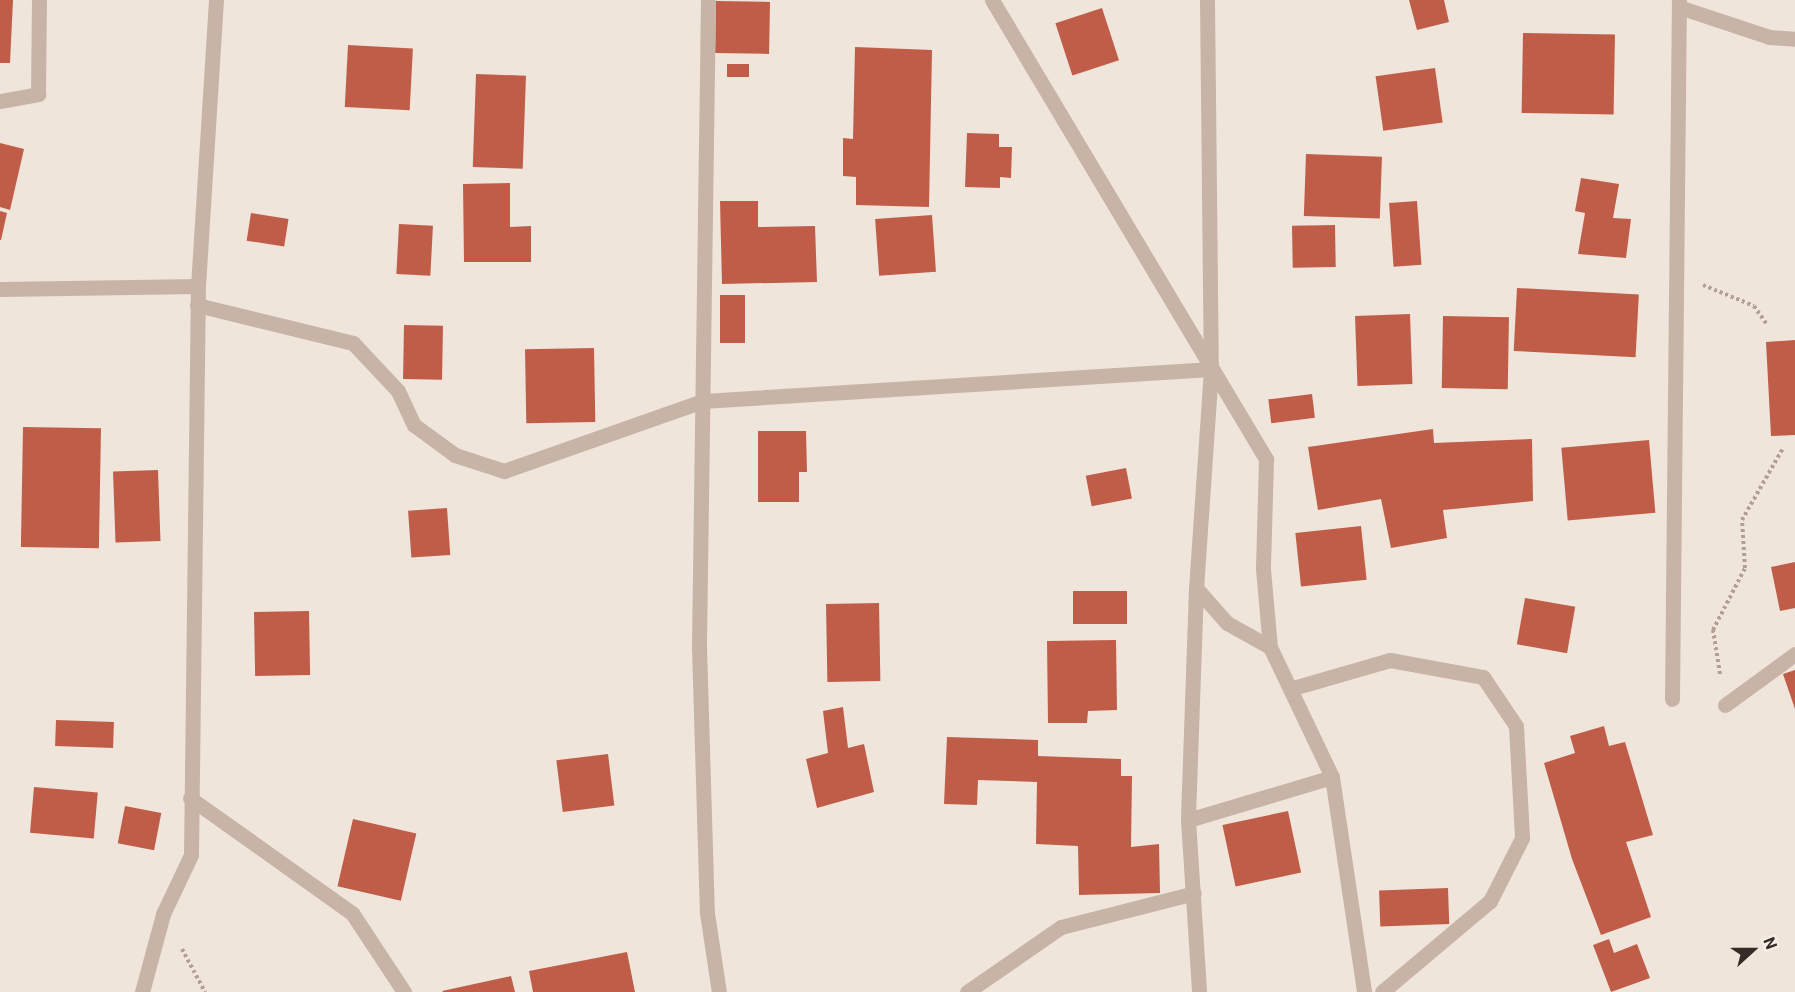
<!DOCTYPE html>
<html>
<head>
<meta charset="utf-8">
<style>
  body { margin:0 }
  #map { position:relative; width:1795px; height:992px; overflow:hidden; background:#f0e5db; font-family:Roboto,sans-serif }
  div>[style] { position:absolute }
  .building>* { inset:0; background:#c05d49; transform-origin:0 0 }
  .path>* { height:4px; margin-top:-2px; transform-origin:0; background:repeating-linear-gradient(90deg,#b39e92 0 3px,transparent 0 6px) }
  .street>* { height:15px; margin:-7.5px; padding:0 7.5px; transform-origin:7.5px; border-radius:7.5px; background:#c8b4a7 }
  span { translate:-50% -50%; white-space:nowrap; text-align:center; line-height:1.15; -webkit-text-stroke:4.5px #f8efe7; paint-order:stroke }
  .north { position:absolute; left:1723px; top:920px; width:60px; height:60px; -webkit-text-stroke:4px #f8efe7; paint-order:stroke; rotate:69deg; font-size:16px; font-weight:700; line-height:24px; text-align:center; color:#352b27 }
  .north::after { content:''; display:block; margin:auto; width:21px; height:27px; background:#352b27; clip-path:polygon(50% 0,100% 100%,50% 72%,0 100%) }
</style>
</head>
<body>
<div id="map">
  <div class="building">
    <div style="clip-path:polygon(0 0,13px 0,10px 63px,0 63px)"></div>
    <div style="clip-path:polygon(1409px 0,1444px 0,1449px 22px,1417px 30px)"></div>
    <div style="left:716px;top:1px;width:54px;height:52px;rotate:1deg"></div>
    <div style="left:1102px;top:8px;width:55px;height:49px;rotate:72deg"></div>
    <div style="left:1523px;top:33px;width:92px;height:80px;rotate:1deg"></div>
    <div style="left:348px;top:45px;width:65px;height:62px;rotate:3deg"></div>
    <div style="clip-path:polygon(855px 47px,932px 50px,929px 207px,856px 205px,856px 177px,843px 176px,843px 138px,853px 139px)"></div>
    <div style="left:727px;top:64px;width:22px;height:13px"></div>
    <div style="left:1435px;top:68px;width:55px;height:60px;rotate:82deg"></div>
    <div style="left:476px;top:74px;width:50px;height:93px;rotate:2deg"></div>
    <div style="clip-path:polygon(967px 133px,999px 134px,999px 147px,1012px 147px,1011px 178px,1000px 177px,1000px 188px,965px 187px)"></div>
    <div style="clip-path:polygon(0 143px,24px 149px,10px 210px,0 207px)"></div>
    <div style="left:1306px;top:154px;width:76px;height:62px;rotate:2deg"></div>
    <div style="clip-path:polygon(1581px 178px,1619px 184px,1613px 218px,1631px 219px,1626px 258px,1578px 254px,1585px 213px,1575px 211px)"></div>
    <div style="clip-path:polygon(510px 183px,510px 227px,531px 226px,531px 262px,464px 262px,463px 184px)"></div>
    <div style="clip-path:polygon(720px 201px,758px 201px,758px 227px,815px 226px,817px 282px,722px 284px)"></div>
    <div style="left:1417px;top:201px;width:64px;height:28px;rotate:86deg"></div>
    <div style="clip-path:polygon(0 211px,7px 213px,1px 240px,0 240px)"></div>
    <div style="left:251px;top:213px;width:38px;height:28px;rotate:9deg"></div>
    <div style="left:932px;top:215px;width:57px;height:57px;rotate:86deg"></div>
    <div style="left:399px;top:224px;width:34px;height:50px;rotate:3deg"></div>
    <div style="left:1335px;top:225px;width:42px;height:43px;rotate:89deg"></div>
    <div style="left:1517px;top:288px;width:122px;height:63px;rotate:3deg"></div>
    <div style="left:720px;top:295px;width:25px;height:48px"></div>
    <div style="left:1410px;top:314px;width:70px;height:55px;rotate:88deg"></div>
    <div style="left:1443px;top:316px;width:66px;height:72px;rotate:1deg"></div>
    <div style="left:404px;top:325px;width:39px;height:54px;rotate:1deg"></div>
    <div style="clip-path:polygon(1795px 340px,1795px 435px,1771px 436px,1766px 342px)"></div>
    <div style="left:594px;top:348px;width:74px;height:69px;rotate:89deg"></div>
    <div style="left:1312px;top:394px;width:24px;height:44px;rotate:83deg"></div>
    <div style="left:23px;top:427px;width:78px;height:120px;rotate:1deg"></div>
    <div style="clip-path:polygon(1433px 429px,1434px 443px,1532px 439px,1533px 501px,1443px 510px,1447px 538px,1391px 548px,1381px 499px,1318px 510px,1308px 447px)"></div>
    <div style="clip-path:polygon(758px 431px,806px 431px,807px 472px,799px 472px,799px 502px,758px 502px)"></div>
    <div style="left:1649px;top:440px;width:73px;height:88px;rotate:85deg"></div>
    <div style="left:1126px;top:468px;width:31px;height:41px;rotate:79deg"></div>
    <div style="left:158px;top:470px;width:71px;height:45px;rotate:88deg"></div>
    <div style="left:447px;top:508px;width:47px;height:39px;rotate:86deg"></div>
    <div style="left:1361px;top:526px;width:54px;height:66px;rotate:84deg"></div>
    <div style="clip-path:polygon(1795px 562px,1795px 608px,1780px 611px,1771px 567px)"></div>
    <div style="left:1073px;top:591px;width:54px;height:33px"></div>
    <div style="left:1525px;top:598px;width:51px;height:47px;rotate:10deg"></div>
    <div style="left:879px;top:603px;width:78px;height:53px;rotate:89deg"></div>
    <div style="left:309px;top:611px;width:64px;height:55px;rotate:89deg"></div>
    <div style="clip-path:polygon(1116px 640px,1117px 710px,1088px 711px,1087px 723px,1048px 723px,1047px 641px)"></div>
    <div style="clip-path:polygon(1795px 670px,1795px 709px,1783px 674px)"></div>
    <div style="clip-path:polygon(843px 707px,848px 748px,864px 744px,874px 792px,817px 808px,806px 759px,828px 753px,823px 711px)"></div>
    <div style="left:56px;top:720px;width:58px;height:26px;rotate:2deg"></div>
    <div style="clip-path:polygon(1604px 726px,1609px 746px,1625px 742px,1653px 835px,1626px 842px,1651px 917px,1601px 935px,1572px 859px,1544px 763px,1575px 753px,1570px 736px)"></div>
    <div style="clip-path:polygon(947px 737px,1038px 740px,1038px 756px,1121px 759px,1121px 776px,1132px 776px,1131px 847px,1159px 844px,1160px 893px,1079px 895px,1078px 846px,1036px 844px,1037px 782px,978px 780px,977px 805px,944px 804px)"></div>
    <div style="left:608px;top:754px;width:52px;height:52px;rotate:83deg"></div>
    <div style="left:34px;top:787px;width:64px;height:46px;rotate:5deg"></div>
    <div style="left:125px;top:806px;width:37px;height:38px;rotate:11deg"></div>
    <div style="left:1288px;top:811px;width:63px;height:67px;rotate:78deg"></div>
    <div style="left:353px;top:819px;width:65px;height:69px;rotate:13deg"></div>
    <div style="left:1448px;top:888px;width:36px;height:69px;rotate:88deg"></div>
    <div style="clip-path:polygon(1609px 939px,1614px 953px,1637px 944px,1650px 978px,1611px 992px,1593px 945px)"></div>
    <div style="clip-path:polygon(627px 952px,635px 992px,533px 992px,529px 971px)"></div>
    <div style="clip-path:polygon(511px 976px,515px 992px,443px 992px,442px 991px)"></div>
  </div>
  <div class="path">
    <div style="left:1703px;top:285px;width:55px;rotate:22.4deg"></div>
    <div style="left:1754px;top:306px;width:24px;rotate:55deg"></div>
    <div style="left:1720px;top:674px;width:45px;rotate:-99deg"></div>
    <div style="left:1713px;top:630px;width:70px;rotate:-62.7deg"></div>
    <div style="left:1745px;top:568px;width:48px;rotate:-93.6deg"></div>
    <div style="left:1742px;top:520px;width:83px;rotate:-60.3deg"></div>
    <div style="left:182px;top:949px;width:49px;rotate:61.9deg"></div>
  </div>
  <div class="street">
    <div style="left:708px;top:0;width:647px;rotate:90.8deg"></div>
    <div style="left:699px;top:647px;width:266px;rotate:88.3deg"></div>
    <div style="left:707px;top:913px;width:80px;rotate:81.4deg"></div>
    <div style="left:992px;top:0;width:535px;rotate:59.16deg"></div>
    <div style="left:1266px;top:459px;width:110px;rotate:91.6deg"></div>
    <div style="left:1263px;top:569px;width:78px;rotate:84.9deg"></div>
    <div style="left:1207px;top:0;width:369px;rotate:89.4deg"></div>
    <div style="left:1211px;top:369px;width:220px;rotate:93.9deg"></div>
    <div style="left:1196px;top:588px;width:47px;rotate:48.5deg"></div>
    <div style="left:1227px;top:623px;width:49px;rotate:29.2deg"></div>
    <div style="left:1270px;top:647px;width:144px;rotate:64.5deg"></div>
    <div style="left:1332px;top:777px;width:217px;rotate:81.5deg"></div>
    <div style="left:1679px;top:7px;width:95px;rotate:18.4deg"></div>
    <div style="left:1769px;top:37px;width:26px;rotate:4deg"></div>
    <div style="left:0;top:101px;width:39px;rotate:-10deg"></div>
    <div style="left:38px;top:94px;width:94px;rotate:-89.4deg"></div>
    <div style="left:0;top:289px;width:198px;rotate:-0.9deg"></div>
    <div style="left:197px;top:305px;width:161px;rotate:13.7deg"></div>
    <div style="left:353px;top:343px;width:66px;rotate:46.8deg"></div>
    <div style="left:398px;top:391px;width:38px;rotate:65deg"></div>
    <div style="left:414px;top:425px;width:51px;rotate:36.2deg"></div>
    <div style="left:455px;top:455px;width:52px;rotate:18.1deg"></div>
    <div style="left:504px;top:471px;width:211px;rotate:-19.4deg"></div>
    <div style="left:703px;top:401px;width:509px;rotate:-3.6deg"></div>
    <div style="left:1196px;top:588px;width:232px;rotate:92deg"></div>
    <div style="left:1188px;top:820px;width:150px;rotate:-16.6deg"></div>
    <div style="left:1293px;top:688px;width:101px;rotate:-16.1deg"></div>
    <div style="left:1390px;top:660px;width:95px;rotate:10.4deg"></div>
    <div style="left:1483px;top:677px;width:59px;rotate:56deg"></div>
    <div style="left:1516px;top:726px;width:112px;rotate:86.9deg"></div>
    <div style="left:1522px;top:838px;width:71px;rotate:116.9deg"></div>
    <div style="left:1490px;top:901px;width:141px;rotate:139.9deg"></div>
    <div style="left:1672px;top:699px;width:699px;rotate:-89.43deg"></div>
    <div style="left:1725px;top:705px;width:87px;rotate:-36.1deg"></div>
    <div style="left:190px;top:798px;width:199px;rotate:35.4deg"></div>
    <div style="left:352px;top:913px;width:95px;rotate:56.6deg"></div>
    <div style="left:1188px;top:820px;width:172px;rotate:86.3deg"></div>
    <div style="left:142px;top:992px;width:81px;rotate:-74.9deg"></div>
    <div style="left:163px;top:914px;width:65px;rotate:-64.6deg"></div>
    <div style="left:191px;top:855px;width:569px;rotate:-89.3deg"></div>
    <div style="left:198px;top:286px;width:287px;rotate:-86.4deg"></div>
    <div style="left:967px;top:992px;width:114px;rotate:-34.7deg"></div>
    <div style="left:1061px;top:927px;width:137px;rotate:-14.3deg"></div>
  </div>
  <div class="north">N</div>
</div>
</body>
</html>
